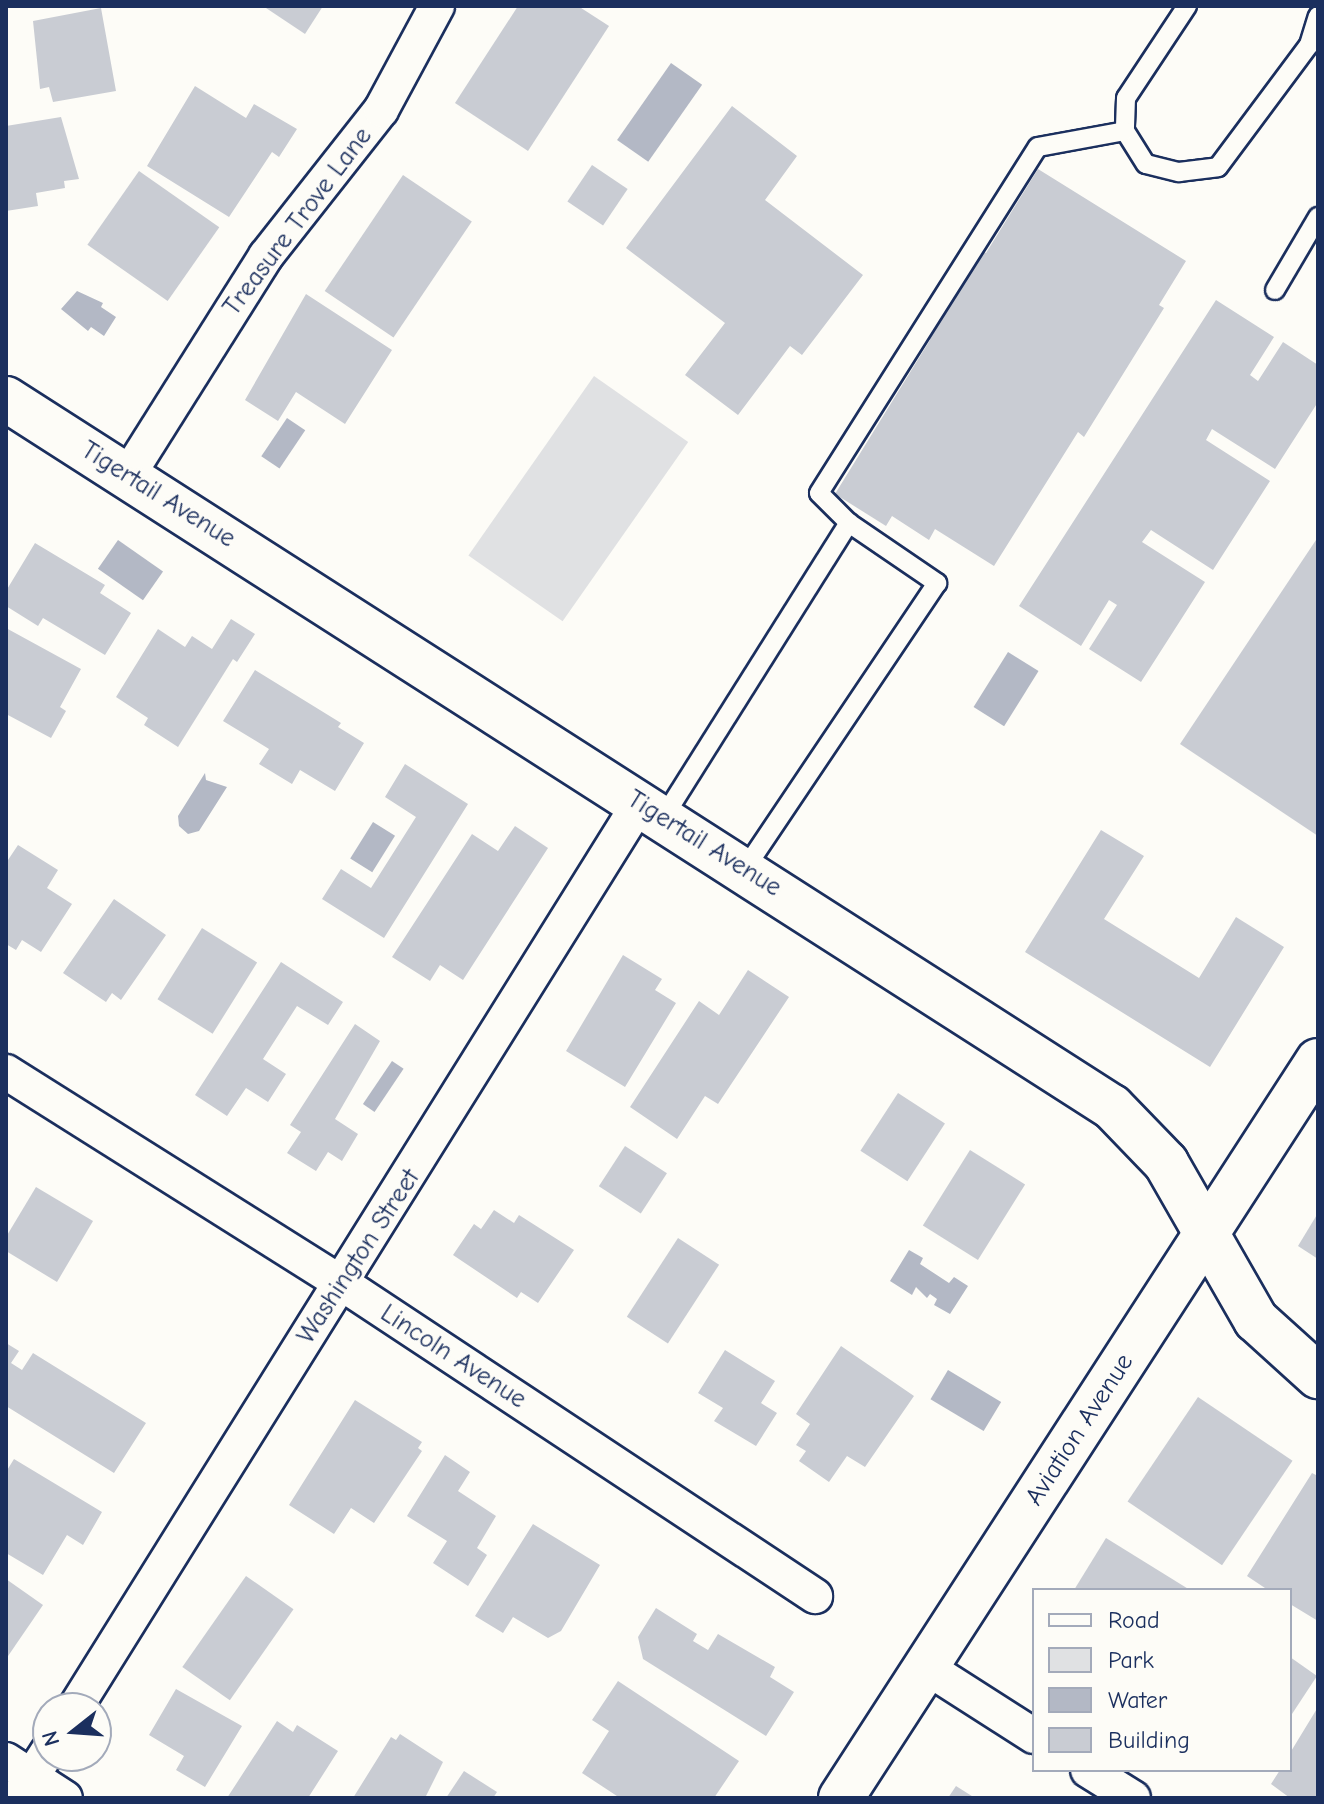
<!DOCTYPE html>
<html>
<head>
<meta charset="utf-8">
<style>
  body { margin:0 }
  #map { position:relative; width:1324px; height:1804px; overflow:hidden; background:#fdfcf7; font-family:"Comic Neue",sans-serif }
  div>[style] { position:absolute }
  .green>* { inset:0; background:#e0e1e3; transform-origin:0 0 }
  .water>* { inset:0; background:#b3b8c5; transform-origin:0 0 }
  .building>* { inset:0; background:#c9ccd3; transform-origin:0 0 }
  .roads { filter:drop-shadow(2px 0 #1b2f5e) drop-shadow(-2px 0 #1b2f5e) drop-shadow(0 2px #1b2f5e) drop-shadow(0 -2px #1b2f5e) }
  .lane>* { height:18px; margin:-9px; padding:0 9px; transform-origin:9px; border-radius:9px; background:#fdfcf7 }
  .street>* { height:34px; margin:-17px; padding:0 17px; transform-origin:17px; border-radius:17px; background:#fdfcf7 }
  .secondary>* { height:44px; margin:-22px; padding:0 22px; transform-origin:22px; border-radius:22px; background:#fdfcf7 }
  span { translate:-50% -50%; white-space:nowrap; text-align:center; line-height:1.15; -webkit-text-stroke:6px #fdfcf7; paint-order:stroke }
  .street-label { font-size:26px; color:#1b2f5e }
  .frame { position:absolute; inset:0; border:8px solid #1b2f5e; pointer-events:none }
  .legend { position:absolute; left:1032px; top:1588px; width:260px; height:184px; box-sizing:border-box; background:#fdfcf7; border:2px solid #a3aaba; margin:0; padding:10px 14px; list-style:none; font-size:24px; color:#1b2f5e }
  .legend li { display:flex; align-items:center; gap:16px; height:40px }
  .legend b { width:40px; border:2px solid #a3aaba }
  .north { position:absolute; left:32px; top:1692px; width:80px; height:80px; box-sizing:border-box; background:#fdfcf7; border:2px solid #a3aaba; border-radius:50%; rotate:253deg; font-size:22px; font-weight:700; line-height:32px; text-align:center; color:#1b2f5e }
  .north::after { content:''; display:block; margin:auto; width:28px; height:36px; background:#1b2f5e; clip-path:polygon(50% 0,100% 100%,50% 72%,0 100%) }
</style>
</head>
<body>
<div id="map">
  <div class="green">
    <div style="left:594px;top:376px;width:115px;height:219px;rotate:35deg"></div>
  </div>
  <div class="water">
    <div style="left:671px;top:63px;width:38px;height:94px;rotate:35deg"></div>
    <div style="clip-path:polygon(77px 291px,103px 303px,101px 307px,116px 317px,104px 336px,91px 327px,88px 331px,61px 309px)"></div>
    <div style="left:287px;top:418px;width:22px;height:46px;rotate:34deg"></div>
    <div style="left:118px;top:540px;width:55px;height:35px;rotate:35deg"></div>
    <div style="left:1008px;top:652px;width:36px;height:65px;rotate:32deg"></div>
    <div style="clip-path:polygon(205px 773px,206px 780px,227px 787px,199px 831px,188px 834px,179px 826px,178px 816px)"></div>
    <div style="left:373px;top:822px;width:26px;height:43px;rotate:32deg"></div>
    <div style="left:392px;top:1061px;width:14px;height:52px;rotate:34deg"></div>
    <div style="clip-path:polygon(909px 1250px,923px 1258px,920px 1264px,949px 1283px,954px 1277px,968px 1286px,950px 1314px,934px 1305px,937px 1299px,930px 1294px,927px 1298px,916px 1287px,912px 1295px,890px 1281px)"></div>
    <div style="left:948px;top:1370px;width:62px;height:34px;rotate:31deg"></div>
  </div>
  <div class="building">
    <div style="clip-path:polygon(263px 6px,323px 6px,305px 34px)"></div>
    <div style="clip-path:polygon(518px 6px,578px 6px,609px 26px,528px 151px,455px 103px)"></div>
    <div style="clip-path:polygon(101px 8px,116px 91px,53px 102px,49px 87px,40px 89px,33px 21px)"></div>
    <div style="clip-path:polygon(195px 86px,246px 118px,254px 104px,297px 129px,279px 157px,272px 152px,229px 217px,147px 166px)"></div>
    <div style="clip-path:polygon(732px 106px,797px 156px,765px 200px,863px 275px,802px 355px,790px 346px,738px 415px,685px 375px,725px 323px,626px 248px)"></div>
    <div style="clip-path:polygon(61px 117px,79px 179px,64px 181px,65px 188px,36px 193px,38px 206px,6px 211px,6px 126px)"></div>
    <div style="left:592px;top:165px;width:43px;height:44px;rotate:34deg"></div>
    <div style="clip-path:polygon(1038px 169px,1186px 261px,1159px 305px,1164px 308px,1084px 437px,1078px 432px,994px 566px,935px 529px,929px 540px,892px 516px,886px 526px,835px 494px,930px 340px,925px 336px,979px 249px,986px 253px)"></div>
    <div style="left:139px;top:171px;width:98px;height:90px;rotate:35deg"></div>
    <div style="left:403px;top:175px;width:83px;height:140px;rotate:34deg"></div>
    <div style="clip-path:polygon(306px 294px,392px 350px,345px 424px,296px 392px,278px 421px,245px 400px)"></div>
    <div style="clip-path:polygon(1216px 300px,1274px 337px,1250px 375px,1258px 381px,1283px 342px,1318px 365px,1318px 402px,1275px 469px,1212px 429px,1206px 440px,1270px 481px,1213px 570px,1151px 530px,1142px 542px,1205px 582px,1141px 682px,1089px 649px,1117px 605px,1109px 600px,1081px 646px,1019px 606px)"></div>
    <div style="clip-path:polygon(1318px 537px,1318px 836px,1180px 744px)"></div>
    <div style="clip-path:polygon(35px 543px,105px 585px,100px 593px,131px 613px,105px 655px,43px 618px,38px 626px,6px 606px,6px 591px)"></div>
    <div style="clip-path:polygon(231px 619px,255px 634px,237px 662px,233px 659px,178px 747px,144px 725px,148px 718px,116px 697px,158px 629px,185px 647px,192px 636px,212px 649px)"></div>
    <div style="clip-path:polygon(6px 628px,81px 669px,60px 707px,66px 711px,51px 738px,6px 714px)"></div>
    <div style="clip-path:polygon(255px 670px,341px 723px,338px 727px,364px 743px,335px 791px,300px 770px,292px 784px,259px 764px,269px 749px,223px 721px)"></div>
    <div style="clip-path:polygon(405px 764px,468px 804px,384px 938px,322px 899px,341px 869px,371px 888px,416px 817px,385px 797px)"></div>
    <div style="clip-path:polygon(515px 826px,548px 848px,463px 980px,440px 965px,430px 981px,392px 957px,472px 834px,498px 851px)"></div>
    <div style="clip-path:polygon(1101px 830px,1144px 856px,1104px 919px,1199px 978px,1236px 917px,1284px 947px,1210px 1067px,1025px 952px)"></div>
    <div style="clip-path:polygon(18px 845px,58px 870px,47px 888px,72px 904px,41px 952px,22px 940px,16px 950px,6px 944px,6px 863px)"></div>
    <div style="clip-path:polygon(114px 899px,166px 935px,121px 1000px,112px 993px,106px 1002px,63px 973px)"></div>
    <div style="left:202px;top:928px;width:65px;height:84px;rotate:32deg"></div>
    <div style="clip-path:polygon(623px 955px,662px 979px,655px 990px,676px 1003px,625px 1087px,566px 1051px)"></div>
    <div style="clip-path:polygon(281px 962px,343px 1002px,328px 1025px,297px 1006px,263px 1059px,286px 1074px,268px 1102px,246px 1088px,227px 1116px,195px 1095px)"></div>
    <div style="clip-path:polygon(748px 970px,789px 997px,718px 1104px,705px 1096px,677px 1139px,630px 1107px,699px 1001px,719px 1015px)"></div>
    <div style="clip-path:polygon(355px 1024px,380px 1041px,335px 1119px,358px 1134px,342px 1161px,328px 1152px,316px 1171px,287px 1153px,301px 1132px,290px 1125px)"></div>
    <div style="left:898px;top:1093px;width:56px;height:69px;rotate:33deg"></div>
    <div style="left:625px;top:1146px;width:50px;height:48px;rotate:33deg"></div>
    <div style="left:970px;top:1150px;width:65px;height:89px;rotate:32deg"></div>
    <div style="clip-path:polygon(36px 1187px,93px 1221px,57px 1282px,6px 1251px,6px 1237px)"></div>
    <div style="clip-path:polygon(494px 1210px,514px 1223px,519px 1215px,574px 1250px,538px 1303px,521px 1292px,517px 1298px,453px 1255px,474px 1224px,481px 1229px)"></div>
    <div style="clip-path:polygon(1318px 1213px,1318px 1259px,1298px 1246px)"></div>
    <div style="left:678px;top:1238px;width:49px;height:94px;rotate:33deg"></div>
    <div style="clip-path:polygon(6px 1343px,19px 1351px,11px 1363px,22px 1370px,33px 1353px,146px 1423px,114px 1473px,6px 1406px)"></div>
    <div style="clip-path:polygon(841px 1346px,914px 1396px,865px 1467px,847px 1456px,829px 1482px,799px 1461px,806px 1451px,796px 1445px,810px 1424px,796px 1414px)"></div>
    <div style="clip-path:polygon(725px 1350px,775px 1381px,761px 1403px,777px 1413px,756px 1446px,714px 1421px,723px 1408px,698px 1393px)"></div>
    <div style="left:1198px;top:1397px;width:114px;height:126px;rotate:34deg"></div>
    <div style="clip-path:polygon(355px 1400px,422px 1442px,418px 1448px,422px 1451px,374px 1523px,351px 1508px,334px 1534px,289px 1505px)"></div>
    <div style="clip-path:polygon(445px 1455px,470px 1472px,458px 1491px,496px 1516px,477px 1548px,487px 1555px,468px 1586px,433px 1563px,447px 1541px,407px 1516px)"></div>
    <div style="clip-path:polygon(14px 1459px,102px 1512px,83px 1545px,67px 1535px,43px 1575px,6px 1553px,6px 1472px)"></div>
    <div style="clip-path:polygon(1312px 1473px,1318px 1476px,1318px 1621px,1290px 1604px,1290px 1590px,1268px 1590px,1247px 1576px)"></div>
    <div style="clip-path:polygon(533px 1524px,600px 1565px,561px 1631px,548px 1638px,513px 1617px,503px 1633px,475px 1616px)"></div>
    <div style="clip-path:polygon(1106px 1538px,1190px 1590px,1074px 1590px)"></div>
    <div style="left:246px;top:1576px;width:58px;height:111px;rotate:35deg"></div>
    <div style="clip-path:polygon(6px 1579px,43px 1605px,6px 1659px)"></div>
    <div style="clip-path:polygon(656px 1608px,697px 1634px,693px 1641px,708px 1650px,718px 1634px,775px 1667px,770px 1677px,794px 1692px,766px 1736px,643px 1659px,638px 1637px)"></div>
    <div style="clip-path:polygon(1290px 1657px,1317px 1676px,1290px 1717px)"></div>
    <div style="clip-path:polygon(618px 1681px,739px 1761px,714px 1798px,620px 1798px,582px 1773px,609px 1731px,592px 1720px)"></div>
    <div style="clip-path:polygon(176px 1689px,242px 1726px,205px 1787px,176px 1770px,184px 1756px,149px 1735px)"></div>
    <div style="clip-path:polygon(1318px 1707px,1318px 1798px,1290px 1798px,1271px 1784px,1280px 1770px,1290px 1770px,1290px 1753px)"></div>
    <div style="clip-path:polygon(277px 1721px,293px 1732px,297px 1725px,338px 1751px,308px 1798px,227px 1798px)"></div>
    <div style="clip-path:polygon(400px 1734px,443px 1762px,425px 1798px,353px 1798px,391px 1737px,396px 1740px)"></div>
    <div style="clip-path:polygon(464px 1771px,497px 1792px,493px 1798px,446px 1798px)"></div>
    <div style="clip-path:polygon(956px 1786px,975px 1798px,948px 1798px)"></div>
  </div>
  <div class="roads">
    <div class="lane">
      <div style="left:1187px;top:6px;width:110px;rotate:123.5deg"></div>
      <div style="left:1126px;top:98px;width:33px;rotate:92deg"></div>
      <div style="left:1125px;top:131px;width:39px;rotate:58deg"></div>
      <div style="left:1146px;top:164px;width:34px;rotate:14deg"></div>
      <div style="left:1179px;top:172px;width:39px;rotate:-7deg"></div>
      <div style="left:1218px;top:167px;width:152px;rotate:-53.3deg"></div>
      <div style="left:1309px;top:45px;width:30px;rotate:-73deg"></div>
      <div style="left:1275px;top:290px;width:85px;rotate:-59.5deg"></div>
      <div style="left:849px;top:523px;width:42px;rotate:-135deg"></div>
      <div style="left:819px;top:493px;width:409px;rotate:-57.7deg"></div>
      <div style="left:1038px;top:147px;width:88px;rotate:-10.4deg"></div>
      <div style="left:663px;top:818px;width:349px;rotate:-57.8deg"></div>
      <div style="left:849px;top:523px;width:107px;rotate:34.3deg"></div>
      <div style="left:937px;top:583px;width:344px;rotate:123.9deg"></div>
    </div>
    <div class="street">
      <div style="left:128px;top:475px;width:259px;rotate:-57.8deg"></div>
      <div style="left:266px;top:256px;width:186px;rotate:-51.8deg"></div>
      <div style="left:381px;top:110px;width:118px;rotate:-61.7deg"></div>
      <div style="left:6px;top:1072px;width:398px;rotate:32.2deg"></div>
      <div style="left:343px;top:1284px;width:566px;rotate:33.47deg"></div>
      <div style="left:926px;top:1667px;width:128px;rotate:32.6deg"></div>
      <div style="left:75px;top:1708px;width:1066px;rotate:-58.04deg"></div>
      <div style="left:6px;top:1760px;width:70px;rotate:32.8deg"></div>
      <div style="left:1088px;top:1770px;width:53px;rotate:31.9deg"></div>
      <div style="left:18px;top:1798px;width:56px;rotate:-57.4deg"></div>
    </div>
    <div class="secondary">
      <div style="left:6px;top:399px;width:1313px;rotate:32.63deg"></div>
      <div style="left:1112px;top:1107px;width:78px;rotate:46deg"></div>
      <div style="left:1166px;top:1163px;width:181px;rotate:60.2deg"></div>
      <div style="left:1256px;top:1320px;width:84px;rotate:42.1deg"></div>
      <div style="left:841px;top:1798px;width:878px;rotate:-57.09deg"></div>
    </div>
  </div>
  <div class="street-label">
    <span style="left:298px;top:222px;rotate:-53deg">Treasure Trove Lane</span>
    <span style="left:158px;top:495px;rotate:32deg">Tigertail Avenue</span>
    <span style="left:704px;top:844px;rotate:32deg">Tigertail Avenue</span>
    <span style="left:359px;top:1257px;rotate:-57deg">Washington Street</span>
    <span style="left:453px;top:1357px;rotate:33deg">Lincoln Avenue</span>
    <span style="left:1080px;top:1430px;rotate:-57deg">Aviation Avenue</span>
  </div>
  <div class="frame"></div>
  <ul class="legend">
  <li><b style="height:10px;background:#fdfcf7"></b>Road</li>
  <li><b style="height:22px;background:#e0e1e3"></b>Park</li>
  <li><b style="height:22px;background:#b3b8c5"></b>Water</li>
  <li><b style="height:22px;background:#c9ccd3"></b>Building</li>
  </ul>
  <div class="north">N</div>
</div>
</body>
</html>
